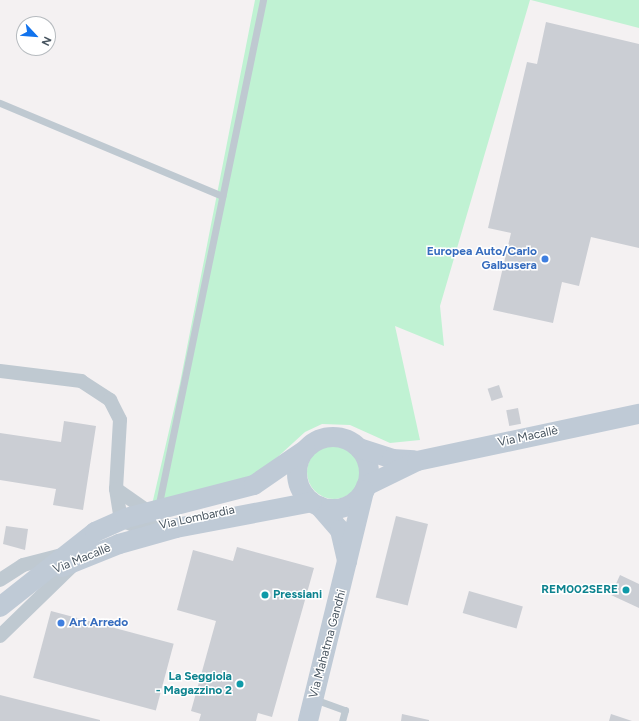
<!DOCTYPE html>
<html>
<head>
<meta charset="utf-8">
<style>
  body { margin:0 }
  #map { position:relative; width:639px; height:721px; overflow:hidden; background:#f4f1f2; font-family:Figtree,sans-serif }
  div>[style] { position:absolute }
  .green>* { inset:0; background:#c0f2d3 }
  .round { border-radius:50% }
  .building>* { inset:0; background:#cbced4; transform-origin:0 0 }
  .lane>* { height:7px; margin:-3.5px; padding:0 3.5px; transform-origin:3.5px; border-radius:3.5px; background:#bfc9d1 }
  .street>* { height:14px; margin:-7px; padding:0 7px; transform-origin:7px; border-radius:7px; background:#bfc9d1 }
  .secondary>* { height:20px; margin:-10px; padding:0 10px; transform-origin:10px; border-radius:10px; background:#bfcad6 }
  .secondary>.ring { margin:-10px; padding:0; box-sizing:content-box; background:none; border:20px solid #bfcad6; border-radius:50% }
  .dots>* { width:11px; height:11px; translate:-50% -50%; box-sizing:border-box; border:2px solid #fff; border-radius:50% }
  span { translate:-50% -50%; white-space:nowrap; text-align:center; line-height:1.15; -webkit-text-stroke:3px #fff; paint-order:stroke }
  .shop-label { font-size:12px; color:#366cbe; font-weight:700 }
  .right { translate:-100% -50%; text-align:right }
  .left { translate:0 -50%; text-align:left }
  .street-label { font-size:12px; color:#485560 }
  .culture-label { font-size:12px; color:#0d838f; font-weight:700 }
  .north { position:absolute; left:16px; top:16px; width:40px; height:40px; box-sizing:border-box; background:#fff; border:1px solid #b6bbbf; border-radius:50%; rotate:116deg; font-size:11px; font-weight:700; line-height:16px; text-align:center; color:#485560 }
  .north::after { content:''; display:block; margin:auto; width:14px; height:18px; background:#1273ed; clip-path:polygon(50% 0,100% 100%,50% 72%,0 100%) }
</style>
</head>
<body>
<div id="map">
  <div class="green">
    <div style="clip-path:polygon(255px 0,530px 0,440px 306px,444px 346px,395px 326px,420px 440px,390px 443px,350px 425px,322px 424px,305px 432px,259px 474px,151px 509px,180px 383px)"></div>
    <div style="clip-path:polygon(531px 0,639px 0,639px 28px)"></div>
    <div class="round" style="left:307px;top:445px;width:54px;height:54px"></div>
  </div>
  <div class="building">
    <div style="clip-path:polygon(546px 22px,639px 44px,639px 248px,591px 237px,579px 286px,562px 282px,553px 323px,493px 310px,511px 233px,488px 228px,527px 62px,537px 64px)"></div>
    <div style="left:499px;top:385px;width:13px;height:12px;rotate:72deg"></div>
    <div style="left:518px;top:408px;width:16px;height:12px;rotate:79deg"></div>
    <div style="clip-path:polygon(64px 421px,96px 426px,83px 510px,53px 505px,56px 489px,0 480px,0 433px,61px 442px)"></div>
    <div style="left:396px;top:516px;width:33px;height:84px;rotate:14deg"></div>
    <div style="clip-path:polygon(6px 526px,28px 529px,25px 550px,3px 544px)"></div>
    <div style="clip-path:polygon(237px 547px,314px 568px,272px 717px,258px 713px,256px 721px,199px 721px,201px 714px,191px 711px,216px 621px,177px 610px,193px 550px,233px 561px)"></div>
    <div style="clip-path:polygon(620px 575px,639px 584px,639px 608px,611px 595px)"></div>
    <div style="left:469px;top:591px;width:56px;height:23px;rotate:16deg"></div>
    <div style="left:51px;top:611px;width:127px;height:69px;rotate:15deg"></div>
    <div style="clip-path:polygon(0 695px,100px 720px,100px 721px,0 721px)"></div>
    <div style="clip-path:polygon(402px 714px,429px 720px,429px 721px,401px 721px)"></div>
    <div style="clip-path:polygon(611px 714px,632px 721px,609px 721px)"></div>
  </div>
  <div class="lane">
    <div style="left:0;top:103px;width:241px;rotate:22.7deg"></div>
    <div style="left:158px;top:508px;width:519px;rotate:-78.32deg"></div>
    <div style="left:314px;top:699px;width:33px;rotate:20deg"></div>
    <div style="left:345px;top:710px;width:11px;rotate:105deg"></div>
  </div>
  <div class="street">
    <div style="left:0;top:371px;width:82px;rotate:7deg"></div>
    <div style="left:81px;top:381px;width:35px;rotate:33deg"></div>
    <div style="left:110px;top:400px;width:22px;rotate:63deg"></div>
    <div style="left:120px;top:420px;width:69px;rotate:93.3deg"></div>
    <div style="left:116px;top:489px;width:31px;rotate:81deg"></div>
    <div style="left:121px;top:520px;width:18px;rotate:22deg"></div>
    <div style="left:138px;top:527px;width:23px;rotate:-2deg"></div>
    <div style="left:116px;top:489px;width:40px;rotate:34.9deg"></div>
    <div style="left:0;top:580px;width:27px;rotate:-33deg"></div>
    <div style="left:23px;top:565px;width:40px;rotate:-14.4deg"></div>
    <div style="left:0;top:636px;width:103px;rotate:-44.2deg"></div>
  </div>
  <div class="secondary">
    <div class="ring" style="left:297px;top:437px;width:52px;height:52px"></div>
    <div style="left:359px;top:448px;width:35px;rotate:18deg"></div>
    <div style="left:392px;top:459px;width:22px;rotate:3deg"></div>
    <div style="left:366px;top:486px;width:57px;rotate:-26.1deg"></div>
    <div style="left:417px;top:461px;width:227px;rotate:-12deg"></div>
    <div style="left:319px;top:506px;width:32px;rotate:49deg"></div>
    <div style="left:340px;top:530px;width:32px;rotate:77deg"></div>
    <div style="left:62px;top:567px;width:61px;rotate:-22deg"></div>
    <div style="left:119px;top:544px;width:59px;rotate:-15.7deg"></div>
    <div style="left:176px;top:528px;width:138px;rotate:-10.8deg"></div>
    <div style="left:0;top:607px;width:121px;rotate:-38.3deg"></div>
    <div style="left:95px;top:532px;width:34px;rotate:-24deg"></div>
    <div style="left:126px;top:518px;width:132px;rotate:-14.5deg"></div>
    <div style="left:254px;top:485px;width:62px;rotate:-34.5deg"></div>
    <div style="left:308px;top:721px;width:237px;rotate:-76.3deg"></div>
  </div>
  <div class="dots">
    <div style="left:545px;top:259px;background:#3f7fe0"></div>
    <div style="left:626px;top:590px;background:#0f9aa8"></div>
    <div style="left:265px;top:595px;background:#0f9aa8"></div>
    <div style="left:61px;top:623px;background:#3f7fe0"></div>
    <div style="left:240px;top:684px;background:#0f9aa8"></div>
  </div>
  <div class="shop-label">
    <span class="right" style="left:537px;top:259px">Europea Auto/Carlo<br>Galbusera</span>
    <span class="left" style="left:69px;top:623px">Art Arredo</span>
  </div>
  <div class="street-label">
    <span style="left:528px;top:437px;rotate:-12deg">Via Macallè</span>
    <span style="left:197px;top:518px;rotate:-12deg">Via Lombardia</span>
    <span style="left:82px;top:559px;rotate:-22deg">Via Macallè</span>
    <span style="left:328px;top:644px;rotate:-75deg">Via Mahatma Gandhi</span>
  </div>
  <div class="culture-label">
    <span class="right" style="left:618px;top:590px">REM002SERE</span>
    <span class="left" style="left:273px;top:595px">Pressiani</span>
    <span class="right" style="left:232px;top:684px">La Seggiola<br>- Magazzino 2</span>
  </div>
  <div class="north">N</div>
</div>
</body>
</html>
